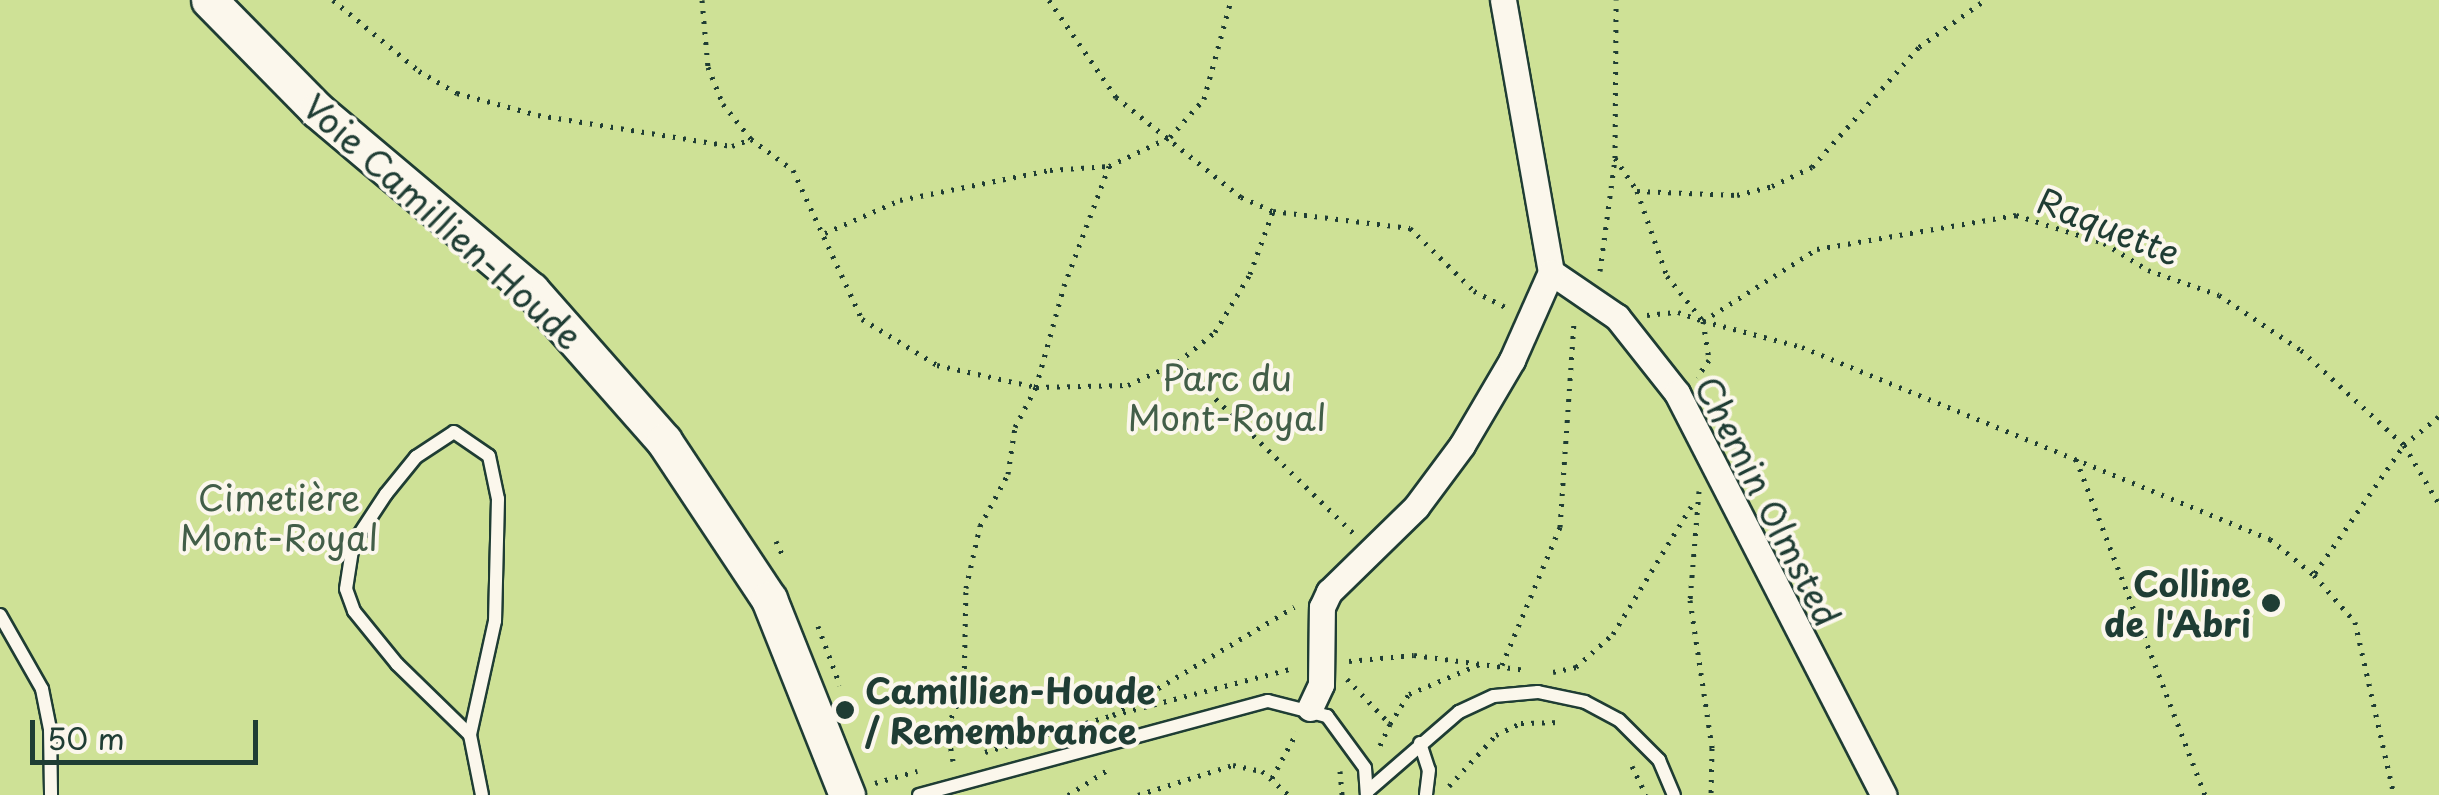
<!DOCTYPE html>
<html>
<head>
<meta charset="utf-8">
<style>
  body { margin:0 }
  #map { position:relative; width:2439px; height:795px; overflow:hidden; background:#fbf7ec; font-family:"Playpen Sans",sans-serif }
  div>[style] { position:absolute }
  .green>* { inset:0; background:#cee196; transform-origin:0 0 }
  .path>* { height:5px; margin-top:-2.5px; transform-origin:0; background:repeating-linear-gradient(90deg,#1f3d34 0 2.5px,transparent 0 10.5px) }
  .roads { filter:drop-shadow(2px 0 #1f3d34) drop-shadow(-2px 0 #1f3d34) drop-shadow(0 2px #1f3d34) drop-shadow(0 -2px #1f3d34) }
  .lane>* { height:12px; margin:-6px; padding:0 6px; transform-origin:6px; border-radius:6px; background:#fbf7ec }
  .street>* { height:25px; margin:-12.5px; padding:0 12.5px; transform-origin:12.5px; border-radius:12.5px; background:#fbf7ec }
  .secondary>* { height:35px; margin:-17.5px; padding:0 17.5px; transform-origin:17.5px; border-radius:17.5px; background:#fbf7ec }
  .dots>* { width:28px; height:28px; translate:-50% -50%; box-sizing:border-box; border:5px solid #fbf7ec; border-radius:50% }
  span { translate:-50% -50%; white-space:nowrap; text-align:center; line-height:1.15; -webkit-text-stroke:8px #fbf7ec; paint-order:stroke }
  .street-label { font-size:35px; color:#1f3d34 }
  .park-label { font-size:35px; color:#425e48 }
  .poi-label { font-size:35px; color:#1f3d34; font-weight:700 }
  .right { translate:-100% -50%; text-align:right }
  .left { translate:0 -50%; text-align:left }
  .scale { position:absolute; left:30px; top:720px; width:228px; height:45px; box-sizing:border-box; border:5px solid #1f3d34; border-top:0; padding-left:12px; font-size:30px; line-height:35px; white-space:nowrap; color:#1f3d34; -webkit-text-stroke:8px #fbf7ec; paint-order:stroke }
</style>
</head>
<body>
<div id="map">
  <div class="green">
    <div style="left:0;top:0;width:2439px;height:795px"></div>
  </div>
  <div class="path">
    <div style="left:333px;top:0;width:112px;rotate:39.5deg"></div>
    <div style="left:419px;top:71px;width:44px;rotate:30.1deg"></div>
    <div style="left:457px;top:93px;width:84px;rotate:15.2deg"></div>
    <div style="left:538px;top:115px;width:196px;rotate:9.1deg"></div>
    <div style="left:732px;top:146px;width:20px;rotate:-20deg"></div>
    <div style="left:702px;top:0;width:67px;rotate:84.9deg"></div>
    <div style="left:708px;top:67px;width:40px;rotate:68deg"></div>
    <div style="left:723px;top:104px;width:45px;rotate:51.3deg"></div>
    <div style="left:751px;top:139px;width:52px;rotate:36.4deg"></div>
    <div style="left:793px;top:170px;width:164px;rotate:65.2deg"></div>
    <div style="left:862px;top:319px;width:88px;rotate:31.5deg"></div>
    <div style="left:937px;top:365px;width:101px;rotate:12.5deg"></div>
    <div style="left:1036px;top:387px;width:92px;rotate:-1.2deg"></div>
    <div style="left:1128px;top:385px;width:55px;rotate:-24.7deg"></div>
    <div style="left:1178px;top:362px;width:48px;rotate:-39deg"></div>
    <div style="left:1215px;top:332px;width:68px;rotate:-58.9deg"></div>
    <div style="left:1250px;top:274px;width:67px;rotate:-69.9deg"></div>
    <div style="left:1049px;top:0;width:118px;rotate:55.4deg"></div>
    <div style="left:1116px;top:97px;width:160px;rotate:38.7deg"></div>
    <div style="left:1241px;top:197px;width:35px;rotate:24deg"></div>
    <div style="left:1273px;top:211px;width:138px;rotate:7.1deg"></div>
    <div style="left:1410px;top:228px;width:90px;rotate:44.5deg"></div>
    <div style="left:1474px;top:291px;width:38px;rotate:27deg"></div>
    <div style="left:1615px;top:158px;width:40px;rotate:56deg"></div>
    <div style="left:1637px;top:191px;width:100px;rotate:2.3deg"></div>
    <div style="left:1737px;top:195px;width:36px;rotate:-14deg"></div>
    <div style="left:1772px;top:186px;width:44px;rotate:-25.4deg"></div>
    <div style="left:1812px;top:167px;width:161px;rotate:-48.3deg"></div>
    <div style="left:1919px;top:47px;width:81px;rotate:-35.5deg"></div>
    <div style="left:1637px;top:191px;width:90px;rotate:70.6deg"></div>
    <div style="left:1667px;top:276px;width:58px;rotate:51.3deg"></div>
    <div style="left:1703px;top:321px;width:102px;rotate:14.7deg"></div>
    <div style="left:1802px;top:347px;width:506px;rotate:22.31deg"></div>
    <div style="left:2270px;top:539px;width:57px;rotate:39.3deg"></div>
    <div style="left:2314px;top:575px;width:62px;rotate:48.9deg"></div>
    <div style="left:2355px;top:622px;width:177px;rotate:77.3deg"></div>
    <div style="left:825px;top:233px;width:82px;rotate:-23.7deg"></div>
    <div style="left:900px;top:200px;width:153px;rotate:-11.3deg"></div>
    <div style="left:1050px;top:170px;width:59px;rotate:-3.9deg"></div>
    <div style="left:1600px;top:271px;width:114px;rotate:-82.4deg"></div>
    <div style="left:1615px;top:158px;width:158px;rotate:-89.6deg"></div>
    <div style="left:1647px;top:315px;width:31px;rotate:-6deg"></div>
    <div style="left:1678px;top:312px;width:27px;rotate:20deg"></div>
    <div style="left:1703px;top:321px;width:39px;rotate:81deg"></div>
    <div style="left:1709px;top:360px;width:21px;rotate:125deg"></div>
    <div style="left:1703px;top:321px;width:135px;rotate:-32.3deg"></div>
    <div style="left:1817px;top:249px;width:202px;rotate:-9.7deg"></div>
    <div style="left:2016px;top:215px;width:92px;rotate:17.7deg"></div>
    <div style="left:2104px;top:243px;width:52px;rotate:31.5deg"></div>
    <div style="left:2148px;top:270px;width:75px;rotate:19.4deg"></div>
    <div style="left:2219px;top:295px;width:99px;rotate:33.9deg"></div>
    <div style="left:2301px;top:350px;width:140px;rotate:42.7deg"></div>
    <div style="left:2404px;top:445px;width:69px;rotate:59.3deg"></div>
    <div style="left:1178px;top:362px;width:246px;rotate:44.3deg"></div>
    <div style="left:2076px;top:459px;width:360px;rotate:69deg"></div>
    <div style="left:1699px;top:491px;width:109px;rotate:94.7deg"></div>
    <div style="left:1690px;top:600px;width:150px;rotate:81.5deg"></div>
    <div style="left:1712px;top:748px;width:47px;rotate:91.2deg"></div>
    <div style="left:776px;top:541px;width:19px;rotate:65deg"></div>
    <div style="left:2315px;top:573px;width:156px;rotate:-55.2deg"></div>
    <div style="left:2404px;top:445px;width:45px;rotate:-39.6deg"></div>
    <div style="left:818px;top:626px;width:63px;rotate:69.6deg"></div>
    <div style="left:1349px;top:661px;width:65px;rotate:-5.3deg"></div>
    <div style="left:1414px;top:655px;width:114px;rotate:7.6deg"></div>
    <div style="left:1502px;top:665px;width:150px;rotate:-67.2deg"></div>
    <div style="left:1560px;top:527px;width:206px;rotate:-86.1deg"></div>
    <div style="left:1553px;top:672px;width:24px;rotate:-12deg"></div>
    <div style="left:1576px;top:667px;width:50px;rotate:-41.7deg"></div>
    <div style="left:1613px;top:634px;width:155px;rotate:-58.5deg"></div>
    <div style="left:1347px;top:679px;width:62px;rotate:46.3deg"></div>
    <div style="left:1390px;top:724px;width:29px;rotate:115deg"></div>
    <div style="left:1113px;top:715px;width:187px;rotate:-14.6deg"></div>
    <div style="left:1390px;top:724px;width:36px;rotate:-58deg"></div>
    <div style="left:1409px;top:694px;width:77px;rotate:-22.9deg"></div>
    <div style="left:985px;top:752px;width:133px;rotate:-16.1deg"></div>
    <div style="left:1113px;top:715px;width:211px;rotate:-30.8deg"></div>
    <div style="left:953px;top:761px;width:35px;rotate:-100deg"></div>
    <div style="left:947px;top:727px;width:42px;rotate:-65.9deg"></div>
    <div style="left:964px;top:689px;width:101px;rotate:-88.9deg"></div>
    <div style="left:966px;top:588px;width:64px;rotate:-77.3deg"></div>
    <div style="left:980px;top:526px;width:59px;rotate:-61.7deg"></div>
    <div style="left:1008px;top:474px;width:48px;rotate:-81.5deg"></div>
    <div style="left:1015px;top:427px;width:45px;rotate:-62.3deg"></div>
    <div style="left:1036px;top:387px;width:105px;rotate:-74.5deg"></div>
    <div style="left:1064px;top:286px;width:128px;rotate:-69.4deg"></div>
    <div style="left:1109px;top:166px;width:68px;rotate:-25.4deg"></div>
    <div style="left:1170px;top:137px;width:51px;rotate:-48.2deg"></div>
    <div style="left:1204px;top:99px;width:103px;rotate:-74.7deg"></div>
    <div style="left:1632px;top:766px;width:32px;rotate:64deg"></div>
    <div style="left:1340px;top:771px;width:24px;rotate:85deg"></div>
    <div style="left:1272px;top:778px;width:52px;rotate:-61.5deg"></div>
    <div style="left:875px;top:783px;width:44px;rotate:-15.9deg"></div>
    <div style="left:1449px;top:786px;width:69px;rotate:-47.3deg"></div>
    <div style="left:1496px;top:735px;width:28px;rotate:-26deg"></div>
    <div style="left:1521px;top:723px;width:41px;rotate:-1.4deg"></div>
    <div style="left:1068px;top:795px;width:52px;rotate:-32.5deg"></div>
    <div style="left:1138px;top:795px;width:100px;rotate:-17.5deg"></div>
    <div style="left:1233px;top:765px;width:30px;rotate:12deg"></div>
    <div style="left:1262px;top:771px;width:36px;rotate:42deg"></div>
  </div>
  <div class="roads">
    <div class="lane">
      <div style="left:0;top:615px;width:85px;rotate:60.4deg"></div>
      <div style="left:42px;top:689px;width:41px;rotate:78.7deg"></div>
      <div style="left:50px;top:729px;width:66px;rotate:89.1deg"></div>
      <div style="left:470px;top:735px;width:102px;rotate:-135.8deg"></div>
      <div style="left:397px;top:664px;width:68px;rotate:-129.1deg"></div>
      <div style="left:354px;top:611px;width:23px;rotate:-110deg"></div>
      <div style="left:346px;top:589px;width:46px;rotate:-81.2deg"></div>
      <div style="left:353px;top:544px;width:60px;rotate:-56.6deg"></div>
      <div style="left:386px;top:494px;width:48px;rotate:-51deg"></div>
      <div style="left:416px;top:457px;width:45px;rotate:-33.3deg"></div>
      <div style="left:454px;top:432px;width:42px;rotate:34.4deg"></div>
      <div style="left:489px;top:456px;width:44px;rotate:78.2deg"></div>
      <div style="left:498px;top:499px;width:122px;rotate:91.4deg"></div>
      <div style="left:495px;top:621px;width:117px;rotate:102.4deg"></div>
      <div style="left:470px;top:735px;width:61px;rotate:78.7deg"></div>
      <div style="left:1420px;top:743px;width:28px;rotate:72deg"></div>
      <div style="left:1429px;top:770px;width:25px;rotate:97deg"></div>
      <div style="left:1369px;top:790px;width:119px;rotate:-40.9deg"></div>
      <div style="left:1459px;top:712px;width:38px;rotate:-25deg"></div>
      <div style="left:1494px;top:696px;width:44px;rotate:-5.2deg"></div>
      <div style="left:1538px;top:692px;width:48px;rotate:12deg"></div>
      <div style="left:1585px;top:702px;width:38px;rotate:28deg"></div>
      <div style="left:1619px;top:720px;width:57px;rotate:45deg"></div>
      <div style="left:1659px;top:760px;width:38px;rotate:67deg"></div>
      <div style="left:919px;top:795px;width:361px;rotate:-15.1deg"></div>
      <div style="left:1268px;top:701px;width:61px;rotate:14.3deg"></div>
      <div style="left:1327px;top:716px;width:64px;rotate:53.8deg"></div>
      <div style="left:1365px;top:768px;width:27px;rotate:86deg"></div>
    </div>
    <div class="street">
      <div style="left:1503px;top:0;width:276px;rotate:80deg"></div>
      <div style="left:1551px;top:272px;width:80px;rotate:34.3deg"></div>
      <div style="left:1617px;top:317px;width:97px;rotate:51.7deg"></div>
      <div style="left:1677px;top:393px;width:452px;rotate:62.8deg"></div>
      <div style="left:1310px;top:708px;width:26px;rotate:-65deg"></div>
      <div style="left:1321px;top:684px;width:77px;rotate:-89.3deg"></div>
      <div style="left:1322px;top:607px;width:17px;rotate:-65deg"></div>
      <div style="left:1329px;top:592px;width:122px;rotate:-44.3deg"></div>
      <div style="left:1416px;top:507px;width:77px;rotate:-53.4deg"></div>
      <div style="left:1462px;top:445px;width:99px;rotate:-59.5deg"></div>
      <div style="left:1512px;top:360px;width:96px;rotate:-66.1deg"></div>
    </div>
    <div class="secondary">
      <div style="left:209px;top:0;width:154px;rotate:45.5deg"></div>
      <div style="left:317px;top:110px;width:280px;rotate:40.1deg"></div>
      <div style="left:531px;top:290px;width:201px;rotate:48.6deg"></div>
      <div style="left:664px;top:441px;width:190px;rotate:56.4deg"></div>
      <div style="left:769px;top:599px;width:211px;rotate:68.3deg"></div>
    </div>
  </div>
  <div class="dots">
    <div style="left:2271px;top:603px;background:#1f3d34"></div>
    <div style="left:845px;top:710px;background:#1f3d34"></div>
  </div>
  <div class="street-label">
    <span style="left:443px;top:221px;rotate:42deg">Voie Camillien-Houde</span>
    <span style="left:2109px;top:226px;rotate:22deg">Raquette</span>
    <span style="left:1768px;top:501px;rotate:63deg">Chemin Olmsted</span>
  </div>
  <div class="park-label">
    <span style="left:1227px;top:397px">Parc du<br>Mont-Royal</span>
    <span style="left:279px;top:517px">Cimetière<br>Mont-Royal</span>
  </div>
  <div class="poi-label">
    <span class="right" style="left:2251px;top:603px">Colline<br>de l'Abri</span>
    <span class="left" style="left:865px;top:710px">Camillien-Houde<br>/ Remembrance</span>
  </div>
  <div class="scale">50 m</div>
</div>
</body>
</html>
